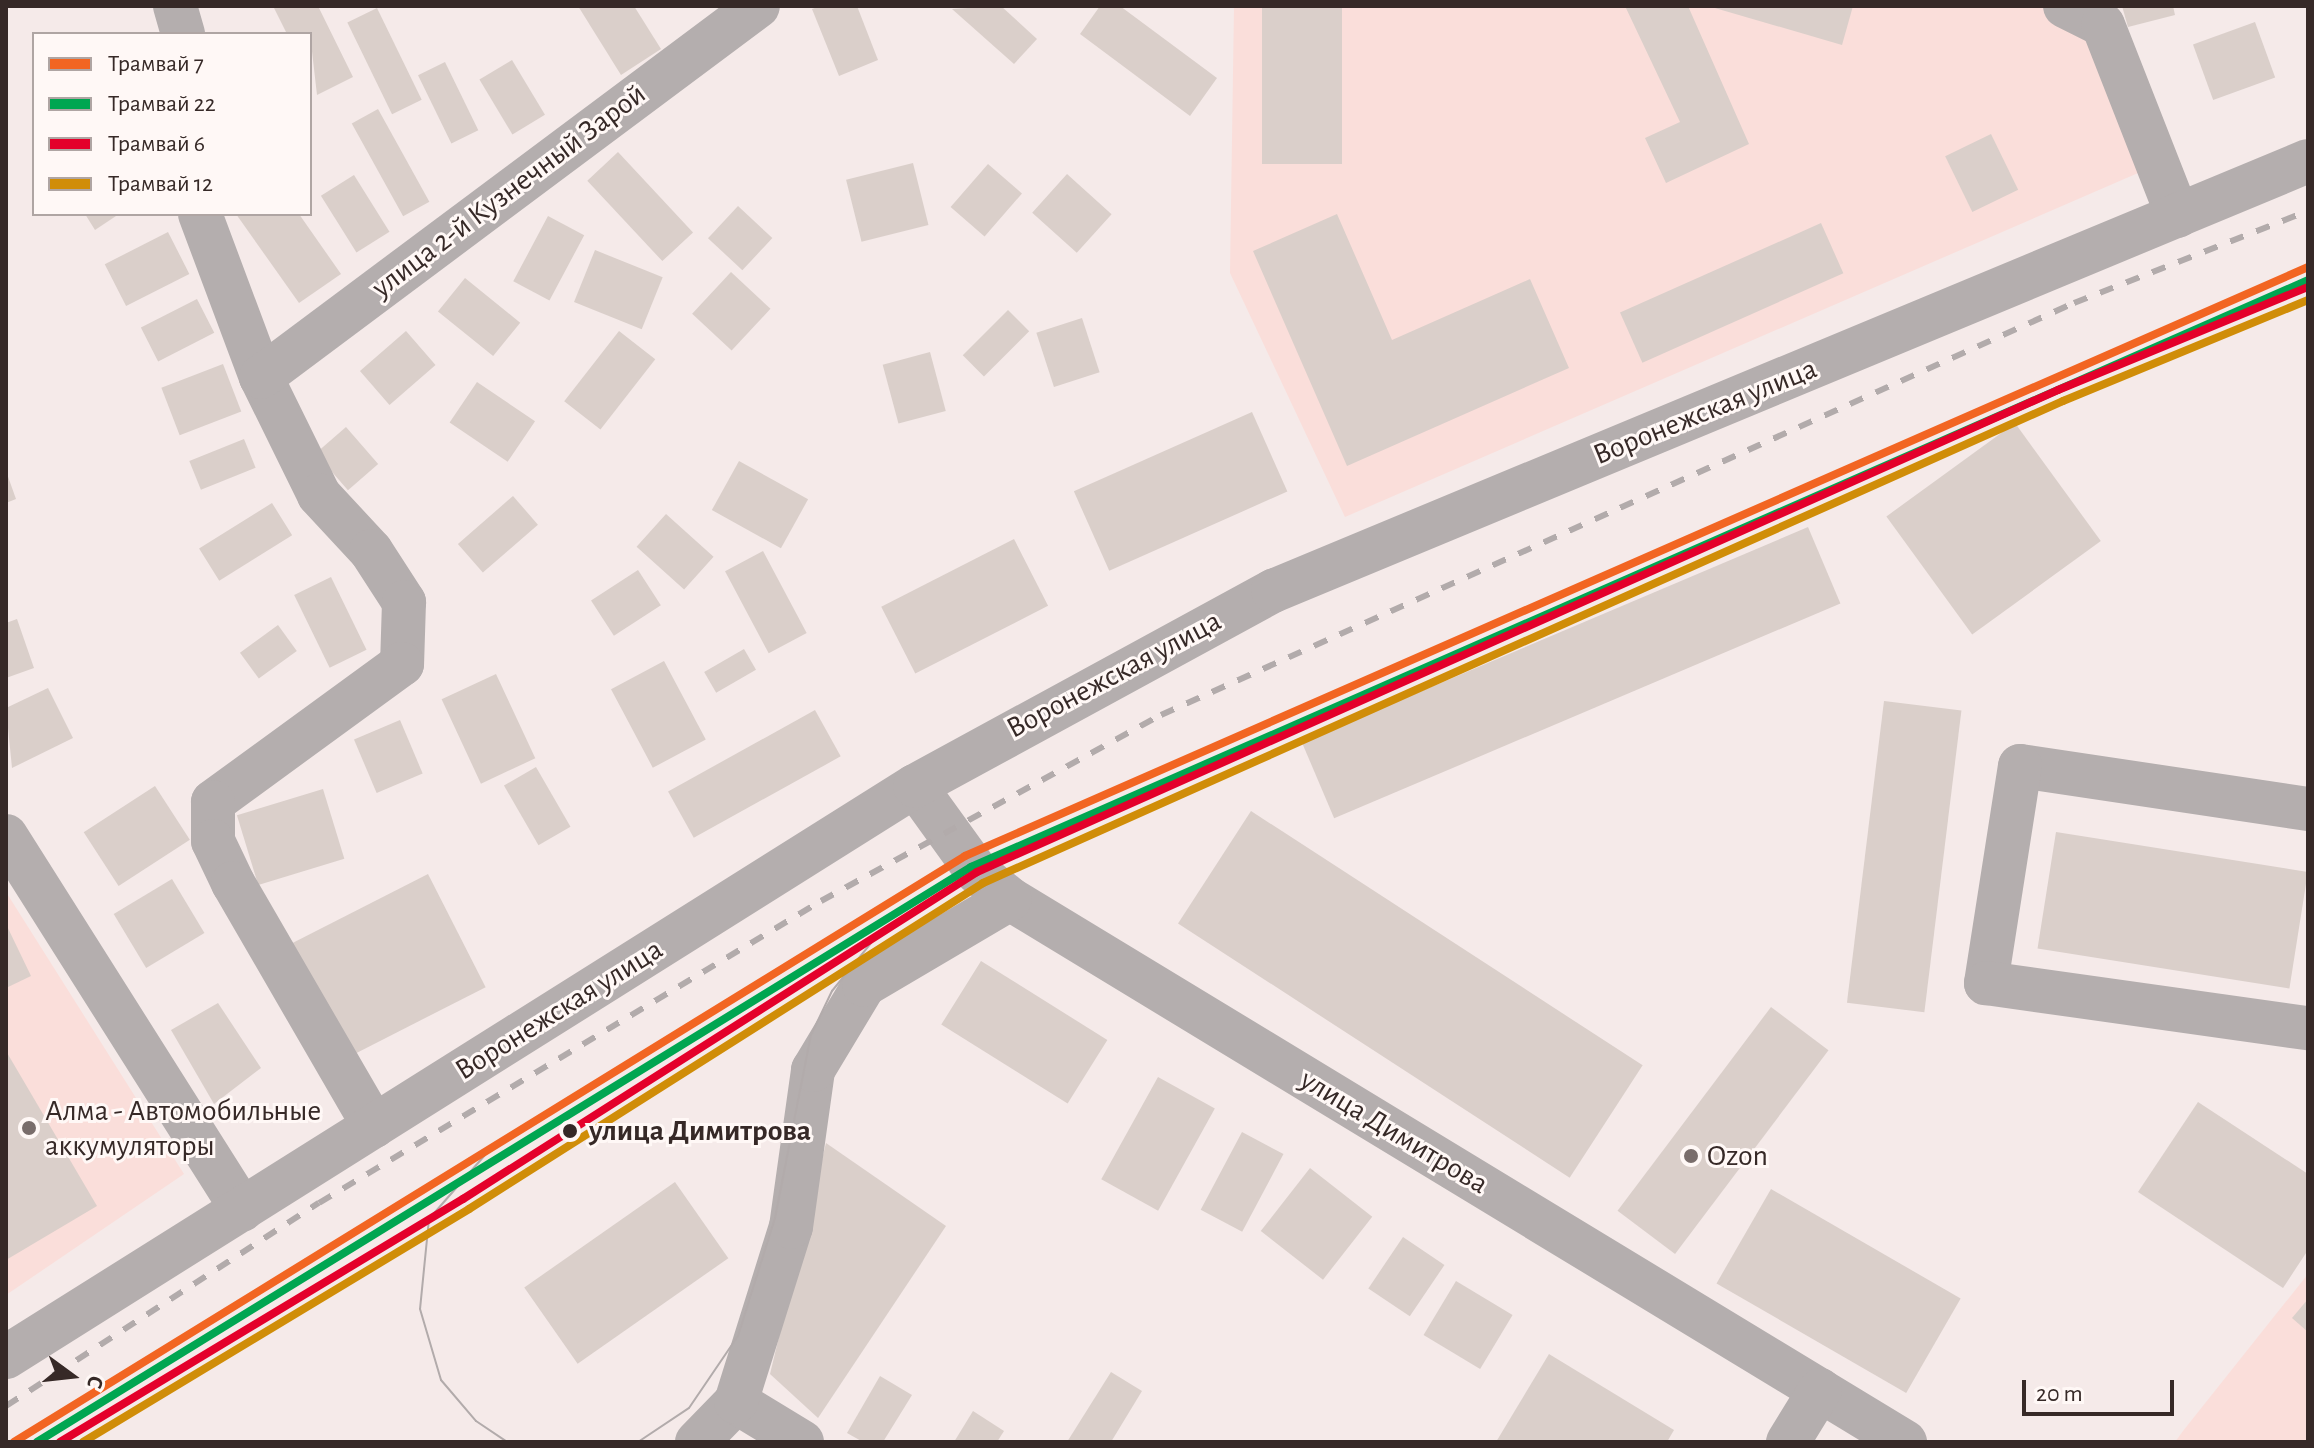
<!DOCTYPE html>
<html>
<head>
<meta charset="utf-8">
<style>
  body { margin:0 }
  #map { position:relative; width:2314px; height:1448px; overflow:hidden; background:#f5eae9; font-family:"Alegreya Sans",sans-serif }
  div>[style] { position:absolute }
  .built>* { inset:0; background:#fadeda }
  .building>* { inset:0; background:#dacfca; transform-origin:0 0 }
  .minor>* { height:44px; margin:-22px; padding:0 22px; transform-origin:22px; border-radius:22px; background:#b4aeae }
  .tram>* { height:2px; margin:-1px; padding:0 1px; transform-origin:1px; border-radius:1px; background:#b2abab }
  .rail>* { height:6px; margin-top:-3px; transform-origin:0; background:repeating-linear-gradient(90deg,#b2abab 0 14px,transparent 0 28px) }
  .tram-1>* { height:8px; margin:-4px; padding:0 4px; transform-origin:4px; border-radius:4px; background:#f26522 }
  .tram-2>* { height:8px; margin:-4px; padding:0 4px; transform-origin:4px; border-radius:4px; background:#00a651 }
  .tram-3>* { height:8px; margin:-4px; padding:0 4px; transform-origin:4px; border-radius:4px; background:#e4002b }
  .tram-4>* { height:8px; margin:-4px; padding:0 4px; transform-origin:4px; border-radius:4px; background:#d08d08 }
  .dots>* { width:22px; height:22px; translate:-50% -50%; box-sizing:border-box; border:4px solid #fff8f6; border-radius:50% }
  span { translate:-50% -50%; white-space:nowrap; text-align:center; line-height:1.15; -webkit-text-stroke:6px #fff8f6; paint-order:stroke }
  .street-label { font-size:30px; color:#362927 }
  .poi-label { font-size:30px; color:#362927 }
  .left { translate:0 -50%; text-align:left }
  .stop-label { font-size:30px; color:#362927; font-weight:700 }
  .frame { position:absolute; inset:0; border:8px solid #362927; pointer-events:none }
  .legend { position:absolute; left:32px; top:32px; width:280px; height:184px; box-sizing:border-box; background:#fff8f6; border:2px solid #afa5a3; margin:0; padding:10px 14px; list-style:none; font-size:24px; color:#362927 }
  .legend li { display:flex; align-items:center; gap:16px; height:40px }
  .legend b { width:40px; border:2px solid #afa5a3 }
  .north { position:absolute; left:32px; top:1336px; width:80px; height:80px; -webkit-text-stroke:6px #fff8f6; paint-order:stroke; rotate:105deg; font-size:22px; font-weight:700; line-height:32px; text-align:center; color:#362927 }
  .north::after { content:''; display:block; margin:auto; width:28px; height:36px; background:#362927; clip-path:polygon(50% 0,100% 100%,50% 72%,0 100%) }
  .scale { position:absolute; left:2022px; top:1380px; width:152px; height:36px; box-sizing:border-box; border:4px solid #362927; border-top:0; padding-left:10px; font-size:24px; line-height:28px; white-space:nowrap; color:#362927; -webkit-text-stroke:6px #fff8f6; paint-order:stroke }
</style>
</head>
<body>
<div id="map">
  <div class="built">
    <div style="clip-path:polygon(1234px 6px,2117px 6px,2175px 157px,1345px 517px,1230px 273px)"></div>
    <div style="clip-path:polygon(6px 892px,184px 1174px,6px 1295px)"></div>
    <div style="clip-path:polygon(2308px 1274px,2308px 1442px,2175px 1442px,2183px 1431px)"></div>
  </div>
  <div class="building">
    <div style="clip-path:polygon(273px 6px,318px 6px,353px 77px,317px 95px,310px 34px,287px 34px)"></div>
    <div style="clip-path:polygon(578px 6px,634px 6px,661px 49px,621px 75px)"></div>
    <div style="clip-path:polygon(820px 6px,857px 6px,878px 60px,839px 76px,812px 9px)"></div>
    <div style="clip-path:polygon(1001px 6px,1037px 39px,1014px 64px,952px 9px)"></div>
    <div style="clip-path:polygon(1100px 6px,1120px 6px,1217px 78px,1190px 116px,1080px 34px)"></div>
    <div style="left:1262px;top:6px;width:80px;height:158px"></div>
    <div style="clip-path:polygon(1625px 6px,1688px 6px,1749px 144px,1666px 183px,1645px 138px,1680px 122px)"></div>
    <div style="clip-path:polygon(1708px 6px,1853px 6px,1842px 45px)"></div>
    <div style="clip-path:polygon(2122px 6px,2173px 6px,2175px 15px,2128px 27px)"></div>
    <div style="left:377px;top:8px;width:102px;height:33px;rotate:64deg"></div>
    <div style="left:2255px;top:22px;width:59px;height:66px;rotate:70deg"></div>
    <div style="left:512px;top:60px;width:64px;height:38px;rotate:59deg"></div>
    <div style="left:445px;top:62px;width:76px;height:30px;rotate:64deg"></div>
    <div style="left:378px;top:109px;width:106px;height:30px;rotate:61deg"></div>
    <div style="left:1991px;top:134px;width:62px;height:51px;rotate:64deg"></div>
    <div style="left:618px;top:152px;width:110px;height:42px;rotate:47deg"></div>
    <div style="left:913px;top:163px;width:64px;height:69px;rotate:76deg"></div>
    <div style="left:988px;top:164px;width:45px;height:57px;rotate:41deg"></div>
    <div style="left:1067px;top:174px;width:60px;height:52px;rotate:42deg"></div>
    <div style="left:354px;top:175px;width:67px;height:39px;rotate:58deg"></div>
    <div style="left:738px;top:206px;width:47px;height:44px;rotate:43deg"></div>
    <div style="clip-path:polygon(85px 214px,119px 214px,95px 230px)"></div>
    <div style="clip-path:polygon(236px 214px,299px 214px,341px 274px,299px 303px)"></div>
    <div style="clip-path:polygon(1337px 214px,1392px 340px,1530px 279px,1569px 368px,1347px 466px,1253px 251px)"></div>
    <div style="left:548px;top:216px;width:41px;height:74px;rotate:28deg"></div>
    <div style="left:1821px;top:223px;width:55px;height:220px;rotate:66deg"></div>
    <div style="left:168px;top:232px;width:47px;height:71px;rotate:63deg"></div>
    <div style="left:595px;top:250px;width:73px;height:56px;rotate:22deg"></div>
    <div style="left:731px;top:272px;width:54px;height:57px;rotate:43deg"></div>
    <div style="left:465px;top:278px;width:71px;height:43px;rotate:39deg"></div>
    <div style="left:197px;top:299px;width:38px;height:63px;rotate:63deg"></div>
    <div style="left:1008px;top:310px;width:30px;height:64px;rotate:45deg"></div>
    <div style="left:1082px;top:318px;width:57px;height:48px;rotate:72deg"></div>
    <div style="left:406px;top:331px;width:45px;height:61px;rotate:49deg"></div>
    <div style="left:619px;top:331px;width:46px;height:89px;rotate:38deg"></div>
    <div style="left:930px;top:352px;width:61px;height:49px;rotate:75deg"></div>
    <div style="left:223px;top:364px;width:51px;height:66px;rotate:69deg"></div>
    <div style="left:477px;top:382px;width:70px;height:49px;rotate:34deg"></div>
    <div style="left:1252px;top:412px;width:87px;height:195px;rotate:66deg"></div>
    <div style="left:2015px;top:423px;width:146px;height:159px;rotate:54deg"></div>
    <div style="left:346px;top:427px;width:49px;height:40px;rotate:49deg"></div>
    <div style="left:244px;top:439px;width:31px;height:59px;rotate:68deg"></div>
    <div style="left:739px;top:461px;width:79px;height:56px;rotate:29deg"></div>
    <div style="clip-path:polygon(6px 471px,16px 499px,6px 503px)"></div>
    <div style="left:513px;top:496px;width:38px;height:73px;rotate:49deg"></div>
    <div style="left:272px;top:503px;width:38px;height:86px;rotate:58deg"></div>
    <div style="left:666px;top:514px;width:64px;height:44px;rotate:42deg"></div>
    <div style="left:1808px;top:527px;width:83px;height:550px;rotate:67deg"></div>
    <div style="left:1014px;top:539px;width:75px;height:149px;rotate:63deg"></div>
    <div style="left:763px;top:551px;width:93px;height:43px;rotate:62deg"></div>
    <div style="left:638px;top:570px;width:42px;height:56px;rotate:57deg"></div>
    <div style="left:331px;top:577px;width:81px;height:41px;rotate:64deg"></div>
    <div style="clip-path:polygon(17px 619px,34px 668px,6px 678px,6px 623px)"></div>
    <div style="left:278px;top:625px;width:32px;height:47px;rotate:54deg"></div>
    <div style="left:744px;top:649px;width:24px;height:46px;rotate:60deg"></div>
    <div style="left:664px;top:661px;width:89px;height:60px;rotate:62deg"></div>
    <div style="left:496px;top:674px;width:93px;height:60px;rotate:65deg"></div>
    <div style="clip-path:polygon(48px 688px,73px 738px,12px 768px,6px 708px)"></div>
    <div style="left:1884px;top:701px;width:78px;height:304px;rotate:7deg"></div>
    <div style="left:815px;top:710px;width:53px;height:168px;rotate:61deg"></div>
    <div style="left:400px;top:720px;width:58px;height:50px;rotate:67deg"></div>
    <div style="left:536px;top:767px;width:69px;height:37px;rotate:60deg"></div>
    <div style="left:155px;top:786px;width:64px;height:85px;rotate:57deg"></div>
    <div style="left:323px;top:789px;width:73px;height:90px;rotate:73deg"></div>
    <div style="left:1251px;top:811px;width:467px;height:134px;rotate:33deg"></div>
    <div style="left:2056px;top:832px;width:255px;height:118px;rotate:9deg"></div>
    <div style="left:428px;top:874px;width:127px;height:157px;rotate:63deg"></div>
    <div style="left:172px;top:879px;width:63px;height:68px;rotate:59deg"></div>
    <div style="clip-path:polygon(6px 924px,31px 976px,6px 988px)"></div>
    <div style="left:981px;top:961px;width:149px;height:75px;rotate:32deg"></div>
    <div style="clip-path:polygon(218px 1003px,261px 1068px,214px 1104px,171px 1030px)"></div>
    <div style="left:1771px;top:1007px;width:72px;height:255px;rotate:37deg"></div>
    <div style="clip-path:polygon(6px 1051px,97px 1206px,6px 1260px)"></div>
    <div style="left:1158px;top:1077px;width:65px;height:117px;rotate:29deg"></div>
    <div style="clip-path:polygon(2198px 1102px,2308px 1174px,2308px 1250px,2283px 1288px,2138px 1192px)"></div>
    <div style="left:1242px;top:1132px;width:47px;height:88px;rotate:28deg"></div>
    <div style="clip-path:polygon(826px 1143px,946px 1226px,818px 1418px,770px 1374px)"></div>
    <div style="left:1310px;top:1168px;width:79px;height:80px;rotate:38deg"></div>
    <div style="left:675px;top:1182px;width:93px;height:184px;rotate:55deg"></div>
    <div style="left:1771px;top:1189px;width:219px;height:109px;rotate:30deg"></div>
    <div style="left:1403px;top:1237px;width:50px;height:62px;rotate:34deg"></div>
    <div style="left:1456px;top:1281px;width:66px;height:63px;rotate:31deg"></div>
    <div style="clip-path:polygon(2308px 1299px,2308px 1332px,2292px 1318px)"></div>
    <div style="clip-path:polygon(1549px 1354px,1674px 1430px,1667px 1442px,1496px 1442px)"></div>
    <div style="clip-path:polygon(1111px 1372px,1142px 1391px,1111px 1442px,1067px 1442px)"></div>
    <div style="clip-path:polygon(880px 1376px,912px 1395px,883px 1442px,863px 1442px,847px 1433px)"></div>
    <div style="clip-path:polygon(973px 1411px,1004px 1431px,997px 1442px,954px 1442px)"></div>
  </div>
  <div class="minor">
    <div style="left:175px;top:6px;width:29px;rotate:74deg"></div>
    <div style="left:2065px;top:6px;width:42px;rotate:26.6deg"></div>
    <div style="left:2103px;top:25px;width:205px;rotate:68.6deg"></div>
    <div style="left:200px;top:214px;width:174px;rotate:69.5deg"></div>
    <div style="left:261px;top:377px;width:131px;rotate:63.8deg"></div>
    <div style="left:319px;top:495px;width:76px;rotate:47.1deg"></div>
    <div style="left:371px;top:551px;width:61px;rotate:57.1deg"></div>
    <div style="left:404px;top:602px;width:62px;rotate:91.8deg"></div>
    <div style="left:402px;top:664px;width:234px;rotate:143.9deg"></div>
    <div style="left:213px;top:802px;width:39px;rotate:90deg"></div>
    <div style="left:213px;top:841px;width:47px;rotate:64.5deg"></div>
    <div style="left:233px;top:883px;width:281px;rotate:59.9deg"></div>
    <div style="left:261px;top:377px;width:620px;rotate:-36.74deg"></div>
    <div style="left:915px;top:786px;width:106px;rotate:54.2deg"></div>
    <div style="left:977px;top:872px;width:43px;rotate:39.3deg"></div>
    <div style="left:1010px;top:899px;width:1047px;rotate:31.25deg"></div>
    <div style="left:2308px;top:809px;width:291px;rotate:-171.5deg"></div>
    <div style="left:2020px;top:766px;width:220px;rotate:98.9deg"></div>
    <div style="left:1986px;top:983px;width:325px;rotate:8deg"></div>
    <div style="left:6px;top:836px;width:442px;rotate:57.7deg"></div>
    <div style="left:6px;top:1357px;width:1073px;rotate:-32.14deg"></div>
    <div style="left:915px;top:786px;width:408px;rotate:-28.6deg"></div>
    <div style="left:1273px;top:591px;width:1121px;rotate:-22.56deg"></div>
    <div style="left:697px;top:1442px;width:56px;rotate:-45.7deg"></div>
    <div style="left:802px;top:1442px;width:77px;rotate:-148.8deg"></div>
    <div style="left:736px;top:1402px;width:183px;rotate:-72.6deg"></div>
    <div style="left:791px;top:1227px;width:159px;rotate:-82deg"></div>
    <div style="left:813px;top:1070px;width:99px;rotate:-59deg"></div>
    <div style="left:864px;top:985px;width:169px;rotate:-30.5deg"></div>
    <div style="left:1788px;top:1442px;width:61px;rotate:-58.4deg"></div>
  </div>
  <div class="tram">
    <div style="left:492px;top:1147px;width:96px;rotate:131.2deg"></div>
    <div style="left:429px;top:1219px;width:90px;rotate:95.7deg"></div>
    <div style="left:420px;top:1309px;width:74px;rotate:73.5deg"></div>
    <div style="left:441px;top:1380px;width:54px;rotate:49.5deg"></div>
    <div style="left:476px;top:1421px;width:37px;rotate:34deg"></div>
    <div style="left:638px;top:1442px;width:61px;rotate:-33.7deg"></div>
    <div style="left:689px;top:1408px;width:87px;rotate:-55.8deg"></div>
    <div style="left:738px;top:1336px;width:124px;rotate:-72.6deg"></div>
    <div style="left:775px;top:1218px;width:187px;rotate:-78.9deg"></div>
    <div style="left:811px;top:1035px;width:49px;rotate:-64.5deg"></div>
    <div style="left:832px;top:991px;width:76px;rotate:-50.9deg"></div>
  </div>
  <div class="rail">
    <div style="left:6px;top:1406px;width:373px;rotate:-33deg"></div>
    <div style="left:319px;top:1203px;width:586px;rotate:-31.03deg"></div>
    <div style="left:821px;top:901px;width:388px;rotate:-28.7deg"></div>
    <div style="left:1161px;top:715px;width:1002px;rotate:-24.29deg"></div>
    <div style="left:2074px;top:303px;width:251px;rotate:-21.5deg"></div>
  </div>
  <div class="tram-1">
    <div style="left:14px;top:1442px;width:1117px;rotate:-31.64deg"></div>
    <div style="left:965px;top:856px;width:1466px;rotate:-23.68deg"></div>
  </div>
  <div class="tram-2">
    <div style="left:37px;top:1442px;width:1097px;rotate:-31.62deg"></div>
    <div style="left:971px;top:867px;width:1460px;rotate:-23.7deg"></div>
  </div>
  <div class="tram-3">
    <div style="left:60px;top:1442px;width:471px;rotate:-31.1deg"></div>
    <div style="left:463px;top:1199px;width:609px;rotate:-32.46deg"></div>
    <div style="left:977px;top:872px;width:1184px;rotate:-24.03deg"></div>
    <div style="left:2058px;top:390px;width:270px;rotate:-22.4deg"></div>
  </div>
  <div class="tram-4">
    <div style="left:83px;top:1442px;width:451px;rotate:-31.1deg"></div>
    <div style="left:469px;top:1209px;width:609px;rotate:-32.38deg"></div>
    <div style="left:983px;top:883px;width:1183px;rotate:-24.05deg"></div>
    <div style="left:2063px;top:401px;width:265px;rotate:-22.4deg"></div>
  </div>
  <div class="dots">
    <div style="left:29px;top:1128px;background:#796d6b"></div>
    <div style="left:570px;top:1131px;background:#362927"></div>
    <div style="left:1691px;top:1156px;background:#796d6b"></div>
  </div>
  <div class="street-label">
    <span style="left:509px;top:191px;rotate:-37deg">улица 2-й Кузнечный Зарой</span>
    <span style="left:1705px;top:412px;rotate:-22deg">Воронежская улица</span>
    <span style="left:1114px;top:675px;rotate:-28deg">Воронежская улица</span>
    <span style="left:559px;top:1010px;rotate:-32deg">Воронежская улица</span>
    <span style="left:1394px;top:1132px;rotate:31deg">улица Димитрова</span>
  </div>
  <div class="poi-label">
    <span class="left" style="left:45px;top:1128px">Алма - Автомобильные<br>аккумуляторы</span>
    <span class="left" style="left:1707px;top:1156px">Ozon</span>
  </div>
  <div class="stop-label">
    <span class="left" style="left:589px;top:1131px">улица Димитрова</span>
  </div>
  <div class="frame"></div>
  <ul class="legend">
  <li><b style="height:10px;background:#f26522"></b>Трамвай 7</li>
  <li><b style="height:10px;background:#00a651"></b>Трамвай 22</li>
  <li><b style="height:10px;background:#e4002b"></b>Трамвай 6</li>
  <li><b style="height:10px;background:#d08d08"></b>Трамвай 12</li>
  </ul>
  <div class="north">С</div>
  <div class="scale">20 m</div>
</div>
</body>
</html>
